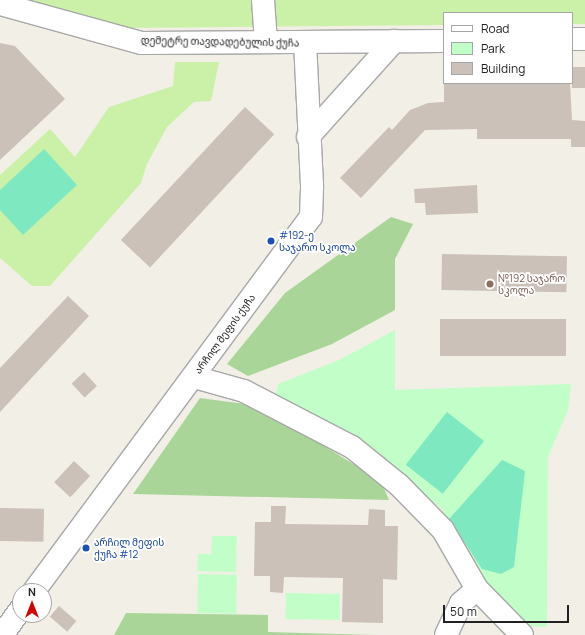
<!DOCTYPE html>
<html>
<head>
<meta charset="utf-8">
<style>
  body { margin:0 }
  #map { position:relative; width:585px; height:635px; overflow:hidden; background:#f2efe7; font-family:Manrope,"Noto Sans Georgian",sans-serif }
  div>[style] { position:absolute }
  .grass>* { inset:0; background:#cbf1a9 }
  .forest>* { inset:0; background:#a9d698 }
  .park>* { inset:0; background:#c2ffc8; transform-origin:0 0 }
  .pitch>* { inset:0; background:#7ee8c1; transform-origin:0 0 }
  .building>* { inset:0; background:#cbc1b9; transform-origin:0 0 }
  .roads { filter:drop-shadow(1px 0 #a8a8a8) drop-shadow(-1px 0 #a8a8a8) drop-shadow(0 1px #a8a8a8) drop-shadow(0 -1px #a8a8a8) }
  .minor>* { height:22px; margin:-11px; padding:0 11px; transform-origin:11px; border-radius:11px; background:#fff }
  .dots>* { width:11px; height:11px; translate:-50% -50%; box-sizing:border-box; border:2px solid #fff; border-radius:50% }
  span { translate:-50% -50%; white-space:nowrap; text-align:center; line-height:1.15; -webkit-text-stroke:3.5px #fff; paint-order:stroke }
  .street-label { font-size:10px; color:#212121 }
  .transit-label { font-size:10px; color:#164399 }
  .left { translate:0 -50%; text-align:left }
  .education-label { font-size:10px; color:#785e54 }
  .legend { position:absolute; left:443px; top:12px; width:130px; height:72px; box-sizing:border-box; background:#fff; border:1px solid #a6a6a6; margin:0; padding:5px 7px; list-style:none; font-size:12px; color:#212121 }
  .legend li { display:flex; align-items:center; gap:8px; height:20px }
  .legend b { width:20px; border:1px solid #a6a6a6 }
  .north { position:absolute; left:12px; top:583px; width:40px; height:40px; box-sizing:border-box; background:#fff; border:1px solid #a6a6a6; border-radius:50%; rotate:0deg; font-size:11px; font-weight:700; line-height:16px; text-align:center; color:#212121 }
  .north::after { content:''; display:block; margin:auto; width:14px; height:18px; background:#d20400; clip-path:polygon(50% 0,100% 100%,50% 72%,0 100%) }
  .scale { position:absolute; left:443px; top:605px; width:126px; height:18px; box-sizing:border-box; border:2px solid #212121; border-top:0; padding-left:5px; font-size:12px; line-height:14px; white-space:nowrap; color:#212121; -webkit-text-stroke:3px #fff; paint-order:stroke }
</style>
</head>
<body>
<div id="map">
  <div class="grass">
    <div style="clip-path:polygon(20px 0,585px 0,585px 24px,572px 24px,572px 13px,444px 13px,444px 25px,128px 28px)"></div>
    <div style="clip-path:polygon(175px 62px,219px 62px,211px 101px,194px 102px,167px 127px,147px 164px,141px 183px,50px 286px,32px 286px,0 258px,0 175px,50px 129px,75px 157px,109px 107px,173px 86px)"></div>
  </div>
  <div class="forest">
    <div style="clip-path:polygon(391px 217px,413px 224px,395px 259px,395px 310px,332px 344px,248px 376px,227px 364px,285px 293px)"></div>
    <div style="clip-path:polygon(200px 398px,259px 406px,381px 481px,389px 500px,133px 494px)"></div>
    <div style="clip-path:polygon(126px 613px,268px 615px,268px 632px,375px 635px,114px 635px)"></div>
  </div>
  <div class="park">
    <div style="clip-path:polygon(395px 330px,395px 390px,571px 384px,568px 410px,548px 457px,547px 627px,527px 626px,480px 576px,441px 508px,347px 433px,275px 399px,278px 384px,339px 360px)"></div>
    <div style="clip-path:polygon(212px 536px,237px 536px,236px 572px,197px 571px,198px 554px,211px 554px)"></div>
    <div style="left:198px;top:574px;width:39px;height:39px;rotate:1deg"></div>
    <div style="left:286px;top:593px;width:54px;height:26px;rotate:1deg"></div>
  </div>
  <div class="pitch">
    <div style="clip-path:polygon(44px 149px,77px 185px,23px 235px,0 210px,0 190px)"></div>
    <div style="left:447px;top:412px;width:47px;height:67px;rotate:38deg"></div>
    <div style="clip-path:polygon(502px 460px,525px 471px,514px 567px,501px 574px,482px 569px,449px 519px)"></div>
  </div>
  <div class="building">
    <div style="clip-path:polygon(0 43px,15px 46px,65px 99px,0 160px)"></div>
    <div style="left:572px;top:67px;width:13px;height:21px"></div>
    <div style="clip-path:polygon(444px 83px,570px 83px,572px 120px,585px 121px,585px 147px,571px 147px,571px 139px,477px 139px,477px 129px,425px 130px,361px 198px,340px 178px,389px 127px,392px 130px,410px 110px,428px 103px,444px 102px)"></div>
    <div style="left:245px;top:107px;width:40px;height:182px;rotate:43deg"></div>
    <div style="clip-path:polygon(477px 185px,478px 213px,426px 215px,425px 203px,415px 203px,414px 189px)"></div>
    <div style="left:442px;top:254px;width:125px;height:36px;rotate:1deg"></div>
    <div style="clip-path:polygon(68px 296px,89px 316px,0 412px,0 368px)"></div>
    <div style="left:440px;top:319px;width:126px;height:37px"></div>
    <div style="left:84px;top:372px;width:19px;height:17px;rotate:47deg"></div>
    <div style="left:74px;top:461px;width:22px;height:29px;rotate:43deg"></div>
    <div style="clip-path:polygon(271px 506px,286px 506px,285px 524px,368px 525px,369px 509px,385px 510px,385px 526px,398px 526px,397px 580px,383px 579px,383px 623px,342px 622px,343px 578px,284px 577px,283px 593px,270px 592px,270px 576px,254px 576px,255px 522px,271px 522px)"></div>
    <div style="left:0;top:508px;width:44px;height:33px;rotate:1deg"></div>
    <div style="left:59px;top:606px;width:23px;height:14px;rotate:41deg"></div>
  </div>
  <div class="roads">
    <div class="minor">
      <div style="left:263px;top:0;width:42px;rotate:85.9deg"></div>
      <div style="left:0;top:4px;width:147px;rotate:15.4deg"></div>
      <div style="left:142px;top:43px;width:302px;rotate:-0.4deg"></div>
      <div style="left:572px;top:39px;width:13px"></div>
      <div style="left:308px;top:137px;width:129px;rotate:-48.1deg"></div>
      <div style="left:194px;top:377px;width:52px;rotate:15.6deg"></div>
      <div style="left:244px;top:391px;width:122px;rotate:27.4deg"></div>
      <div style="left:352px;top:447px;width:60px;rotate:39deg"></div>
      <div style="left:399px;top:485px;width:63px;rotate:45.6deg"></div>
      <div style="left:443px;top:530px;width:68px;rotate:60deg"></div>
      <div style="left:477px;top:589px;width:64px;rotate:45.6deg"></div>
      <div style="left:34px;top:591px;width:465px;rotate:-53.5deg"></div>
      <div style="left:311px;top:217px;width:32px;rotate:-88deg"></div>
      <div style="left:312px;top:185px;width:143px;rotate:-92.8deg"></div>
      <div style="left:2px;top:635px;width:31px;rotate:-54deg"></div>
      <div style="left:446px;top:635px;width:35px;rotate:-65deg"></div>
      <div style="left:461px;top:603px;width:21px;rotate:-41deg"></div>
    </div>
  </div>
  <div class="dots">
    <div style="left:271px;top:241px;background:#1a4fb4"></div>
    <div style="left:490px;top:284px;background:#8d6e63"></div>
    <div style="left:86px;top:548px;background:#1a4fb4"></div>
  </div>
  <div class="street-label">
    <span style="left:220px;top:42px;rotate:1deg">დემეტრე თავდადებულის ქუჩა</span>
    <span style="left:225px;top:334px;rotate:-54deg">არჩილ მეფის ქუჩა</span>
  </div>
  <div class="transit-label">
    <span class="left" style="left:279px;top:241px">#192-ე<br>საჯარო სკოლა</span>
    <span class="left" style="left:94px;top:548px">არჩილ მეფის<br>ქუჩა #12</span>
  </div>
  <div class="education-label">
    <span class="left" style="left:498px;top:284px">№192 საჯარო<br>სკოლა</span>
  </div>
  <ul class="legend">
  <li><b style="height:5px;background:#fff"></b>Road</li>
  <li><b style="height:11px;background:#c2ffc8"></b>Park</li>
  <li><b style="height:11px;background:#cbc1b9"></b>Building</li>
  </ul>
  <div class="north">N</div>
  <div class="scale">50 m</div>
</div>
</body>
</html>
